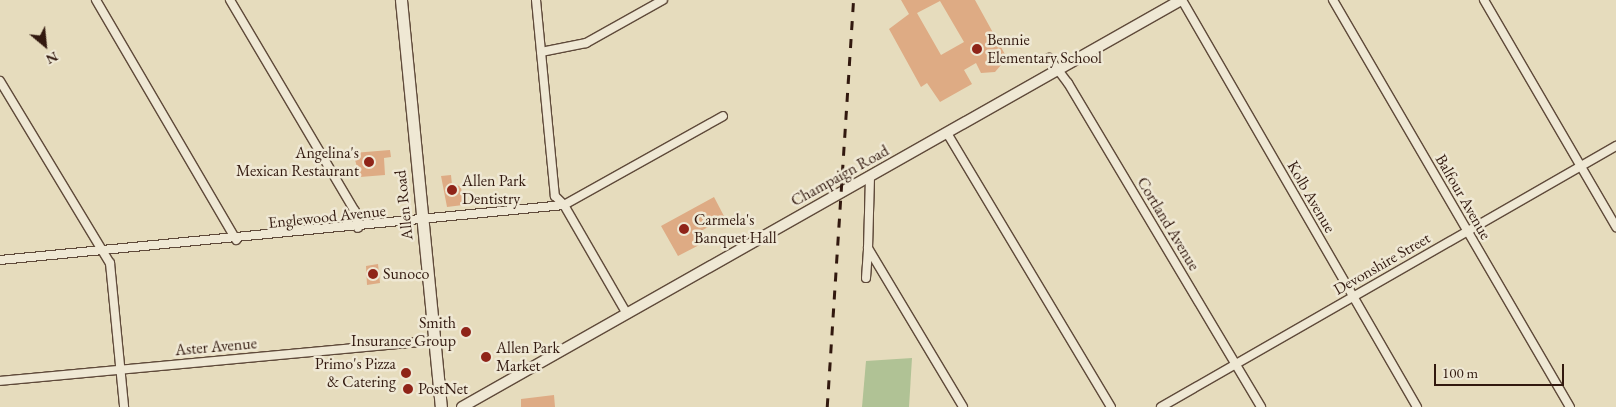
<!DOCTYPE html>
<html>
<head>
<meta charset="utf-8">
<style>
  body { margin:0 }
  #map { position:relative; width:1616px; height:407px; overflow:hidden; background:#e6dcbd; font-family:"EB Garamond",serif }
  div>[style] { position:absolute }
  .green>* { inset:0; background:#b0c295 }
  .building>* { inset:0; background:#deab84 }
  .roads { filter:drop-shadow(1px 0 #5f4a3a) drop-shadow(-1px 0 #5f4a3a) drop-shadow(0 1px #5f4a3a) drop-shadow(0 -1px #5f4a3a) }
  .minor>* { height:8px; margin:-4px; padding:0 4px; transform-origin:4px; border-radius:4px; background:#efe8d4 }
  .tertiary>* { height:10px; margin:-5px; padding:0 5px; transform-origin:5px; border-radius:5px; background:#efe8d4 }
  .secondary>* { height:11px; margin:-5.5px; padding:0 5.5px; transform-origin:5.5px; border-radius:5.5px; background:#efe8d4 }
  .rail>* { height:2.5px; margin-top:-1.25px; transform-origin:0; background:repeating-linear-gradient(90deg,#32190f 0 9px,transparent 0 18px) }
  .dots>* { width:14px; height:14px; translate:-50% -50%; box-sizing:border-box; border:2px solid #efe8d4; border-radius:50% }
  span { translate:-50% -50%; white-space:nowrap; text-align:center; line-height:1.15; -webkit-text-stroke:5px #efe8d4; paint-order:stroke }
  .poi-label { font-size:16px; color:#32190f }
  .left { translate:0 -50%; text-align:left }
  .right { translate:-100% -50%; text-align:right }
  .street-label { font-size:16px; color:#32190f }
  .north { position:absolute; left:20px; top:20px; width:50px; height:50px; -webkit-text-stroke:4px #efe8d4; paint-order:stroke; rotate:152deg; font-size:14px; font-weight:700; line-height:20px; text-align:center; color:#32190f }
  .north::after { content:''; display:block; margin:auto; width:18px; height:22px; background:#32190f; clip-path:polygon(50% 0,100% 100%,50% 72%,0 100%) }
  .scale { position:absolute; left:1434px; top:364px; width:130px; height:22px; box-sizing:border-box; border:2px solid #32190f; border-top:0; padding-left:6px; font-size:15px; line-height:18px; white-space:nowrap; color:#32190f; -webkit-text-stroke:4px #efe8d4; paint-order:stroke }
</style>
</head>
<body>
<div id="map">
  <div class="green">
    <div style="clip-path:polygon(912px 358px,909px 407px,862px 407px,866px 361px)"></div>
  </div>
  <div class="building">
    <div style="clip-path:polygon(evenodd,901px 0,975px 0,1007px 58px,995px 72px,981px 73px,976px 63px,964px 70px,972px 84px,940px 102px,927px 83px,921px 87px,889px 29px,909px 14px,901px 0,940px 1px,964px 42px,941px 55px,917px 13px,940px 1px)"></div>
    <div style="clip-path:polygon(390px 150px,391px 157px,384px 158px,385px 175px,360px 177px,353px 153px)"></div>
    <div style="clip-path:polygon(451px 175px,452px 185px,461px 186px,463px 205px,447px 207px,441px 176px)"></div>
    <div style="clip-path:polygon(714px 197px,725px 218px,699px 232px,705px 242px,678px 256px,661px 226px)"></div>
    <div style="clip-path:polygon(378px 264px,380px 283px,367px 285px,366px 266px)"></div>
    <div style="clip-path:polygon(554px 395px,555px 407px,521px 407px,521px 399px)"></div>
  </div>
  <div class="roads">
    <div class="minor">
      <div style="left:96px;top:0;width:278px;rotate:59.7deg"></div>
      <div style="left:230px;top:0;width:245px;rotate:59.4deg"></div>
      <div style="left:355px;top:211px;width:17px;rotate:80deg"></div>
      <div style="left:536px;top:0;width:197px;rotate:84.5deg"></div>
      <div style="left:555px;top:196px;width:13px;rotate:45deg"></div>
      <div style="left:564px;top:205px;width:126px;rotate:60deg"></div>
      <div style="left:1182px;top:0;width:470px;rotate:60deg"></div>
      <div style="left:1333px;top:0;width:471px;rotate:59.8deg"></div>
      <div style="left:1484px;top:0;width:263px;rotate:59.8deg"></div>
      <div style="left:541px;top:52px;width:46px;rotate:-11.3deg"></div>
      <div style="left:586px;top:43px;width:88px;rotate:-29.2deg"></div>
      <div style="left:1049px;top:58px;width:31px;rotate:53deg"></div>
      <div style="left:1068px;top:83px;width:377px;rotate:59.2deg"></div>
      <div style="left:0;top:81px;width:213px;rotate:58.9deg"></div>
      <div style="left:110px;top:263px;width:145px;rotate:84.4deg"></div>
      <div style="left:947px;top:133px;width:319px;rotate:59.1deg"></div>
      <div style="left:870px;top:177px;width:71px;rotate:91.6deg"></div>
      <div style="left:868px;top:248px;width:185px;rotate:59.1deg"></div>
      <div style="left:0;top:260px;width:567px;rotate:-5.57deg"></div>
      <div style="left:564px;top:205px;width:182px;rotate:-29.2deg"></div>
      <div style="left:866px;top:278px;width:30px;rotate:-86deg"></div>
      <div style="left:0;top:381px;width:436px;rotate:-5.3deg"></div>
      <div style="left:1161px;top:407px;width:525px;rotate:-29.84deg"></div>
    </div>
    <div class="tertiary">
      <div style="left:462px;top:407px;width:826px;rotate:-29.51deg"></div>
    </div>
    <div class="secondary">
      <div style="left:401px;top:0;width:409px;rotate:84.4deg"></div>
    </div>
  </div>
  <div class="rail">
    <div style="left:827px;top:407px;width:408px;rotate:-86.3deg"></div>
  </div>
  <div class="dots">
    <div style="left:977px;top:49px;background:#8f2418"></div>
    <div style="left:369px;top:162px;background:#8f2418"></div>
    <div style="left:452px;top:190px;background:#8f2418"></div>
    <div style="left:684px;top:229px;background:#8f2418"></div>
    <div style="left:373px;top:274px;background:#8f2418"></div>
    <div style="left:466px;top:332px;background:#8f2418"></div>
    <div style="left:486px;top:357px;background:#8f2418"></div>
    <div style="left:406px;top:373px;background:#8f2418"></div>
    <div style="left:408px;top:389px;background:#8f2418"></div>
  </div>
  <div class="poi-label">
    <span class="left" style="left:987px;top:49px">Bennie<br>Elementary School</span>
    <span class="right" style="left:359px;top:162px">Angelina's<br>Mexican Restaurant</span>
    <span class="left" style="left:462px;top:190px">Allen Park<br>Dentistry</span>
    <span class="left" style="left:694px;top:229px">Carmela's<br>Banquet Hall</span>
    <span class="left" style="left:383px;top:274px">Sunoco</span>
    <span class="right" style="left:456px;top:332px">Smith<br>Insurance Group</span>
    <span class="left" style="left:496px;top:357px">Allen Park<br>Market</span>
    <span class="right" style="left:396px;top:373px">Primo's Pizza<br>&amp; Catering</span>
    <span class="left" style="left:418px;top:389px">PostNet</span>
  </div>
  <div class="street-label">
    <span style="left:840px;top:176px;rotate:-29deg">Champaign Road</span>
    <span style="left:1311px;top:197px;rotate:60deg">Kolb Avenue</span>
    <span style="left:1463px;top:197px;rotate:60deg">Balfour Avenue</span>
    <span style="left:404px;top:205px;rotate:-96deg">Allen Road</span>
    <span style="left:327px;top:217px;rotate:-6deg">Englewood Avenue</span>
    <span style="left:1168px;top:224px;rotate:59deg">Cortland Avenue</span>
    <span style="left:1382px;top:264px;rotate:-30deg">Devonshire Street</span>
    <span style="left:216px;top:347px;rotate:-5deg">Aster Avenue</span>
  </div>
  <div class="north">N</div>
  <div class="scale">100 m</div>
</div>
</body>
</html>
